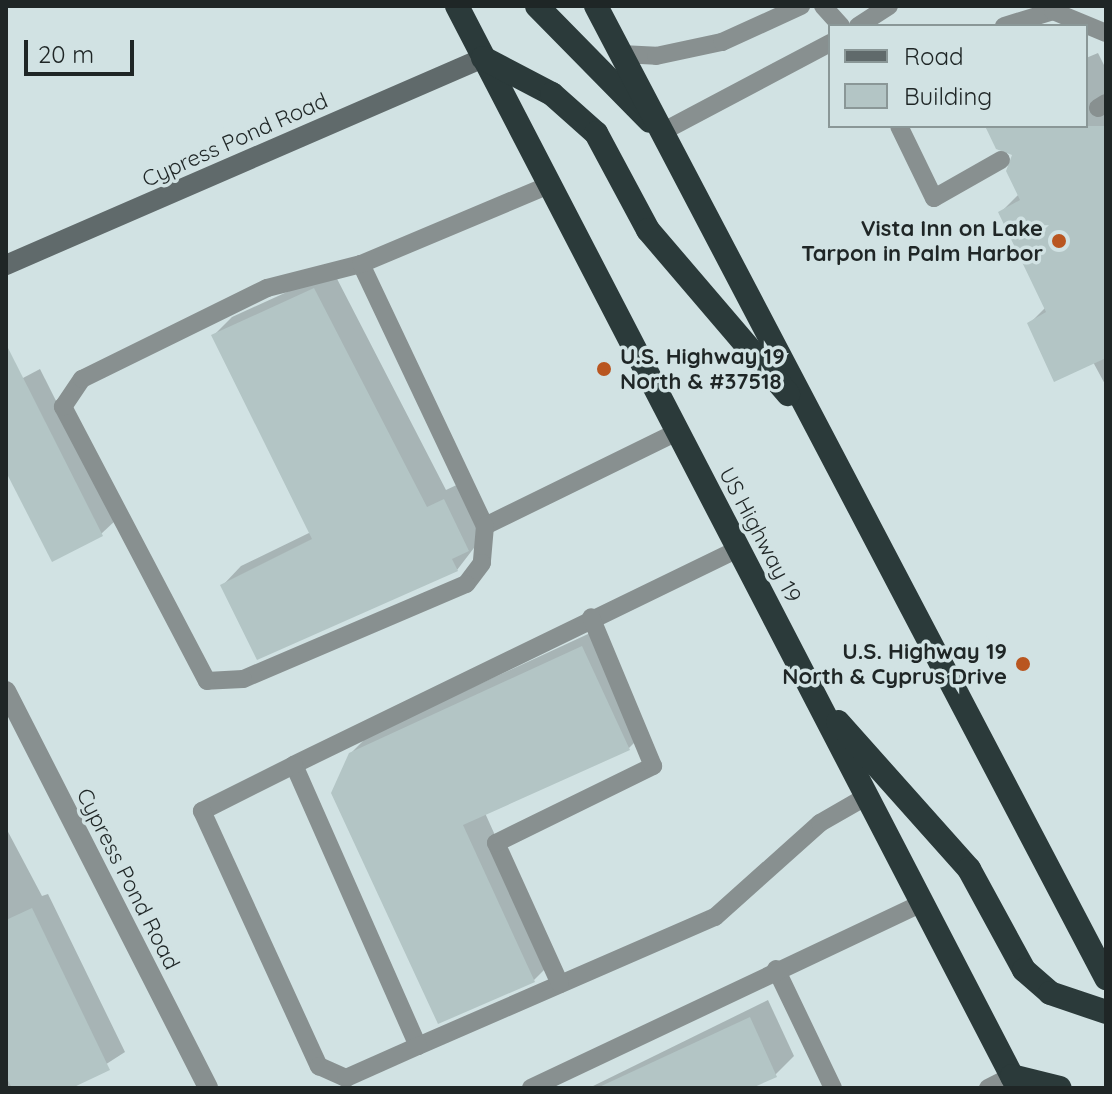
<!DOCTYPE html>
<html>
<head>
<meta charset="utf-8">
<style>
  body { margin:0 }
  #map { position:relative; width:1112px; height:1094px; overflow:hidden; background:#d1e2e3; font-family:Quicksand,sans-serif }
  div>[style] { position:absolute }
  .shadow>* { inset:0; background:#0003 }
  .building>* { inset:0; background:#b3c5c5 }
  .lane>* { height:18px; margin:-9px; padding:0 9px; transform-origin:9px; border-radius:9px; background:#889090 }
  .street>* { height:20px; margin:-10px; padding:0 10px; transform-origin:10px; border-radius:10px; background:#889090 }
  .secondary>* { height:20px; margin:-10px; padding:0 10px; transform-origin:10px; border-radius:10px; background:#606a6b }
  .highway>* { height:24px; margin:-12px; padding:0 12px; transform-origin:12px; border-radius:12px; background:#2b3a3a }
  .dots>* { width:22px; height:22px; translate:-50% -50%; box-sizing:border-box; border:4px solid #d1e2e3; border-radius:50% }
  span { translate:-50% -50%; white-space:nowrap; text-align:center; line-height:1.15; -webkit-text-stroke:7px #d1e2e3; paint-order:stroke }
  .street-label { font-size:22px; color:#1f2626 }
  .poi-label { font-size:22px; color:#1f2626; font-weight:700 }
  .right { translate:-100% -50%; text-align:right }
  .left { translate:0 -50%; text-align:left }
  .frame { position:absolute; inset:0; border:8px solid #1f2626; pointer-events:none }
  .legend { position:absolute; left:828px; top:24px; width:260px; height:104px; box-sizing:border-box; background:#d1e2e3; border:2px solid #8a9797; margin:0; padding:10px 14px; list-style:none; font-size:24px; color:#1f2626 }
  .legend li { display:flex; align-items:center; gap:16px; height:40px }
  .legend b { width:40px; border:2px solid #8a9797 }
  .scale { position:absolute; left:24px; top:40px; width:110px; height:36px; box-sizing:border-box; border:4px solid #1f2626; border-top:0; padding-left:10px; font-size:24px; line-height:28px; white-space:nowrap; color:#1f2626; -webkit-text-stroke:6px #d1e2e3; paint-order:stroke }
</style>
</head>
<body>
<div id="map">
  <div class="shadow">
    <div style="clip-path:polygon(1098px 53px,1106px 69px,1106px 386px,1093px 362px,1029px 324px,1046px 307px,1001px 212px,1019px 194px,1014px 154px,987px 126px,1086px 126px,1086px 58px)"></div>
    <div style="clip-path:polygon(333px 271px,446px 490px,463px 482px,487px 531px,457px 570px,223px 585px,241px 566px,311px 532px,213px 336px,232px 317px)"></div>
    <div style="clip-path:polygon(40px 369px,116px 520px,101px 534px,6px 467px,6px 387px)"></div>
    <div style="clip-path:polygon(601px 628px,647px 730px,629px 748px,485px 813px,552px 962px,533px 981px,350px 754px,369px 735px)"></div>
    <div style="clip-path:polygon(6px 828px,42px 896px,48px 894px,125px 1052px,69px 1088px,6px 1088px)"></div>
    <div style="clip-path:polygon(768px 1000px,794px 1056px,775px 1075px,747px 1088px,589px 1088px)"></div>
  </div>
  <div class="building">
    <div style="clip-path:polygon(985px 126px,1106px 126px,1106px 358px,1054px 382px,1027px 323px,1046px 312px,998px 212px,1020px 200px,1006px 171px,1012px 155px,996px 149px)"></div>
    <div style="clip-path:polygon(314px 288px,427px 507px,444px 499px,469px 551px,452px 559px,458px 571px,257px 660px,220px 585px,312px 539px,211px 335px)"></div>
    <div style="clip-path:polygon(6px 344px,103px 536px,52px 562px,6px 472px)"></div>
    <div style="clip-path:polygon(582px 646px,630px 750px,463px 825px,535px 982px,438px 1024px,331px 793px,349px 753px)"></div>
    <div style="clip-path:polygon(32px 908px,110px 1070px,72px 1088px,12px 1088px,6px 1077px,6px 920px)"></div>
    <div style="clip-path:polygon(750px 1017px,777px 1077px,752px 1088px,597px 1088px)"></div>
  </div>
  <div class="lane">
    <div style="left:823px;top:6px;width:27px;rotate:48deg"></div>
    <div style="left:858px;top:26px;width:37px;rotate:-33deg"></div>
    <div style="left:1004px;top:26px;width:51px;rotate:-17deg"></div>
    <div style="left:1053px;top:11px;width:57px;rotate:22.5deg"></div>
    <div style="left:621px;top:54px;width:35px;rotate:3deg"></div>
    <div style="left:656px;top:56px;width:67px;rotate:-12deg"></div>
    <div style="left:722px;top:42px;width:87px;rotate:-24.5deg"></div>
    <div style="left:1098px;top:108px;width:9px;rotate:-32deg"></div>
    <div style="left:899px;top:126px;width:80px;rotate:64.1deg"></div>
    <div style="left:934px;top:198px;width:77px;rotate:-29.6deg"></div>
    <div style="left:662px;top:132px;width:190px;rotate:-27.9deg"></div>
    <div style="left:361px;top:264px;width:290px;rotate:64.7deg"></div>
    <div style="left:485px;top:526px;width:214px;rotate:-26.1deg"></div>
    <div style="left:485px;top:526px;width:37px;rotate:95deg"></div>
    <div style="left:482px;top:563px;width:26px;rotate:127deg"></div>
    <div style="left:466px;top:584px;width:242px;rotate:156.9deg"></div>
    <div style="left:243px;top:679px;width:36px;rotate:177deg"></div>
    <div style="left:207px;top:681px;width:310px;rotate:-117.7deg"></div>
    <div style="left:63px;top:407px;width:34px;rotate:-56deg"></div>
    <div style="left:82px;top:379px;width:206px;rotate:-26.2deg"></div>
    <div style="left:267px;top:288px;width:97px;rotate:-14.3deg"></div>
    <div style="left:361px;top:264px;width:204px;rotate:-22.8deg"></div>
    <div style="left:738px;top:549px;width:494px;rotate:154.1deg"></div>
    <div style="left:294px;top:765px;width:307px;rotate:66.2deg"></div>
    <div style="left:418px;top:1046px;width:324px;rotate:-23.5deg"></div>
    <div style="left:715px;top:917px;width:141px;rotate:-41.8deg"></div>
    <div style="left:820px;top:823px;width:54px;rotate:-29.9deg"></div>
    <div style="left:294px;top:765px;width:103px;rotate:153.4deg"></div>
    <div style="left:202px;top:811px;width:281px;rotate:65.4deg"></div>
    <div style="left:319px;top:1066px;width:30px;rotate:24deg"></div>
    <div style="left:346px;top:1078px;width:79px;rotate:-24deg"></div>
    <div style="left:776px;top:969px;width:132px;rotate:64.4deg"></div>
    <div style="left:560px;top:984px;width:155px;rotate:-114.4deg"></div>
    <div style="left:496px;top:843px;width:175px;rotate:-26.1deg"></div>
    <div style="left:653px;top:766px;width:161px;rotate:-112.6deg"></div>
    <div style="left:531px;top:1088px;width:433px;rotate:-25.3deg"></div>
    <div style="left:988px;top:1088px;width:27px;rotate:-27deg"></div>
  </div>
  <div class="street">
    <div style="left:6px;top:691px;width:445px;rotate:63deg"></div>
  </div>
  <div class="secondary">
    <div style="left:6px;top:265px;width:520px;rotate:-23.46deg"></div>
  </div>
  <div class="highway">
    <div style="left:457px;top:6px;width:1219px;rotate:62.59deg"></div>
    <div style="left:537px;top:6px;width:161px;rotate:45.5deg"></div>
    <div style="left:596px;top:6px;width:1098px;rotate:62.31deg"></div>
    <div style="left:483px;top:58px;width:78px;rotate:27.6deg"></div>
    <div style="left:552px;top:94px;width:59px;rotate:41.6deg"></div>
    <div style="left:596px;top:133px;width:110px;rotate:61.8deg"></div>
    <div style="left:648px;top:230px;width:216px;rotate:49.5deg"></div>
    <div style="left:838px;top:722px;width:197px;rotate:48.3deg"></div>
    <div style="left:969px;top:869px;width:115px;rotate:61.4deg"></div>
    <div style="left:1024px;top:970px;width:35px;rotate:41deg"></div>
    <div style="left:1050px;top:993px;width:59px;rotate:18.7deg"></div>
    <div style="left:1012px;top:1076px;width:49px;rotate:14deg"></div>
  </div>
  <div class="dots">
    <div style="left:1059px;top:241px;background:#b95620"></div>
    <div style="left:604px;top:369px;background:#b95620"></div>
    <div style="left:1023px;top:664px;background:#b95620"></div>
  </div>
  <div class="street-label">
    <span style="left:235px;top:140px;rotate:-24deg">Cypress Pond Road</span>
    <span style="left:760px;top:535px;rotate:62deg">US Highway 19</span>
    <span style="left:128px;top:879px;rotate:63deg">Cypress Pond Road</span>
  </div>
  <div class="poi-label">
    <span class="right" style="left:1043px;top:241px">Vista Inn on Lake<br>Tarpon in Palm Harbor</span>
    <span class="left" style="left:620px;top:369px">U.S. Highway 19<br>North &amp; #37518</span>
    <span class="right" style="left:1007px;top:664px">U.S. Highway 19<br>North &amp; Cyprus Drive</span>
  </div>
  <div class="frame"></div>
  <ul class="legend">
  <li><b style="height:10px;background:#606a6b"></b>Road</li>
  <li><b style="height:22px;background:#b3c5c5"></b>Building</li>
  </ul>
  <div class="scale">20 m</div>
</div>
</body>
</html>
